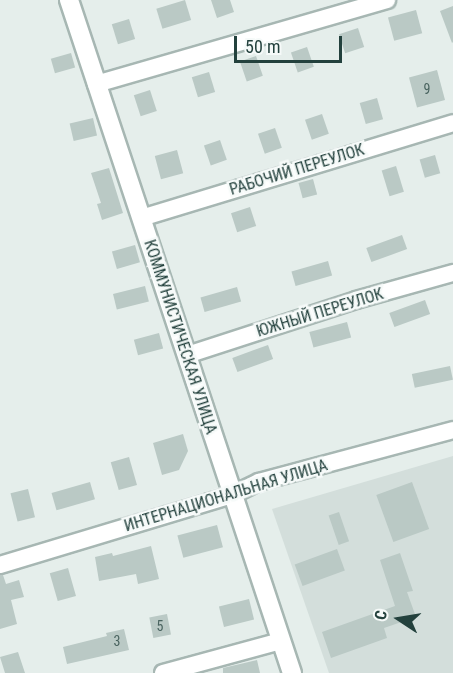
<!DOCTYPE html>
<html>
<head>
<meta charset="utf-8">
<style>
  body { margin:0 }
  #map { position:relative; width:453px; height:673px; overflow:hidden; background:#e5eeeb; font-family:"Roboto Condensed",sans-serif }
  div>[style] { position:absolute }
  .built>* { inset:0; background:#d3dedb }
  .building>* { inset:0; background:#bac9c5; transform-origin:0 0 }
  .roads { filter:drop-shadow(2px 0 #a7b7b3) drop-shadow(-2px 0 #a7b7b3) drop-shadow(0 2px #a7b7b3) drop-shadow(0 -2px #a7b7b3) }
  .minor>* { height:16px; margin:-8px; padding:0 8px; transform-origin:8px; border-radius:8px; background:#fff }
  .tertiary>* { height:18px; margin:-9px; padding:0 9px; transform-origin:9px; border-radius:9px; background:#fff }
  span { translate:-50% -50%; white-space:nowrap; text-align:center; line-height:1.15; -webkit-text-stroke:5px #f6faf9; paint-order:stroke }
  .number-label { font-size:14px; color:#49635f }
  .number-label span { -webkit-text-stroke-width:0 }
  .street-label { font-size:16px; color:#23413d }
  .north { position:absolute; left:369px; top:589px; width:60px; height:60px; -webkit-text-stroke:4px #f6faf9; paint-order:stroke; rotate:282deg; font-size:16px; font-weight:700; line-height:24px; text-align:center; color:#23413d }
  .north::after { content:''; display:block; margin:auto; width:21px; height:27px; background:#23413d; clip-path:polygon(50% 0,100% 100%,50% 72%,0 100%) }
  .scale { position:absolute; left:234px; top:36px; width:108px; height:27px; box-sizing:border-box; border:3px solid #23413d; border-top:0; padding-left:8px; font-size:18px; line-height:21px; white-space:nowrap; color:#23413d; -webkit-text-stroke:4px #f6faf9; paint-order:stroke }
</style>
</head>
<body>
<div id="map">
  <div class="built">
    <div style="clip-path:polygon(453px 456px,453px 673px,329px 673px,272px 509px)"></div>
  </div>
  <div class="building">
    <div style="left:185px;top:0;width:21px;height:30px;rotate:73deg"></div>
    <div style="clip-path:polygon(211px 0,230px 0,234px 12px,217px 18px)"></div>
    <div style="clip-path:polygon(453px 6px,453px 42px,452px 43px,440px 11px)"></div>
    <div style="left:416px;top:10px;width:24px;height:29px;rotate:75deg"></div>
    <div style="left:129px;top:19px;width:21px;height:18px;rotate:73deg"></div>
    <div style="left:358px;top:28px;width:20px;height:20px;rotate:72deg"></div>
    <div style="left:307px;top:47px;width:21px;height:17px;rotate:71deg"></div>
    <div style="left:71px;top:53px;width:15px;height:21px;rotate:74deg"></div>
    <div style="left:256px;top:56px;width:21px;height:17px;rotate:71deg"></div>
    <div style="left:437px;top:70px;width:31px;height:29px;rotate:75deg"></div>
    <div style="left:209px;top:72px;width:21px;height:18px;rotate:73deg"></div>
    <div style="left:150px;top:90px;width:22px;height:17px;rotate:72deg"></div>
    <div style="left:377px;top:98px;width:22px;height:18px;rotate:74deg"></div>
    <div style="left:322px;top:114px;width:21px;height:18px;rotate:71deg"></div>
    <div style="left:93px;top:118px;width:18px;height:24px;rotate:77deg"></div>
    <div style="left:275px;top:128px;width:21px;height:18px;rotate:71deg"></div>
    <div style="left:220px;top:140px;width:21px;height:17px;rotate:71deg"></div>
    <div style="left:177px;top:150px;width:24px;height:23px;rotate:75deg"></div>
    <div style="left:435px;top:155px;width:19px;height:16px;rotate:74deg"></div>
    <div style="left:396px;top:166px;width:27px;height:15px;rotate:73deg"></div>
    <div style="clip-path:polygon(109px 168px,123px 213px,102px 220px,97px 204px,101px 203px,91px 173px)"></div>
    <div style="left:313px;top:179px;width:16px;height:15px;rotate:75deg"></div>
    <div style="left:250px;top:207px;width:20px;height:20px;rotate:72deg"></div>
    <div style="left:402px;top:235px;width:15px;height:38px;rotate:70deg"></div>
    <div style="left:135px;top:245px;width:18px;height:24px;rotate:74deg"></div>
    <div style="left:328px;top:261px;width:15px;height:38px;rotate:74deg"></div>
    <div style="left:145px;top:286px;width:16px;height:33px;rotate:76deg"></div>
    <div style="left:237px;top:287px;width:15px;height:38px;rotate:74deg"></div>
    <div style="left:425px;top:300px;width:15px;height:38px;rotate:70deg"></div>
    <div style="left:347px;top:322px;width:16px;height:39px;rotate:75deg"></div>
    <div style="left:159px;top:333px;width:16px;height:26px;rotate:75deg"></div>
    <div style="left:268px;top:345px;width:15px;height:38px;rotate:70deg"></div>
    <div style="left:450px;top:366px;width:14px;height:39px;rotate:78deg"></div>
    <div style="clip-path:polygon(183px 434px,188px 451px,179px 470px,162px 475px,153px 443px)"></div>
    <div style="left:129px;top:457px;width:29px;height:19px;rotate:74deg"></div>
    <div style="left:90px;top:482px;width:18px;height:40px;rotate:74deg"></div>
    <div style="left:412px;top:482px;width:50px;height:38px;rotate:70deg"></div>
    <div style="left:28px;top:489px;width:29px;height:18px;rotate:76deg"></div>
    <div style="left:339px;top:512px;width:31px;height:11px;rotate:71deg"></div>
    <div style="left:217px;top:525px;width:23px;height:41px;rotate:75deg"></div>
    <div style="clip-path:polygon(151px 546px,159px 579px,138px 584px,136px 574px,99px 581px,95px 557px,112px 553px,113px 556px)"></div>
    <div style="left:337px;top:549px;width:23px;height:45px;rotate:70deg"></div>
    <div style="clip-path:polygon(400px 553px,413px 591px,407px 592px,416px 617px,384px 628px,387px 638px,331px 658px,322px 632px,395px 606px,380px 560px)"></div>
    <div style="left:68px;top:568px;width:29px;height:19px;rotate:74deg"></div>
    <div style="clip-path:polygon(0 575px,3px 575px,6px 584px,19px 580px,24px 597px,11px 600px,17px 624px,0 629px)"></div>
    <div style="left:249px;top:599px;width:21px;height:31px;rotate:76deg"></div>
    <div style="left:167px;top:614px;width:21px;height:18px;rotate:79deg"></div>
    <div style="clip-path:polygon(124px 629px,129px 650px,67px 664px,63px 647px,107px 636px,106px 633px)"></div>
    <div style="clip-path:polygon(18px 652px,25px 673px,5px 673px,0 657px)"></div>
    <div style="clip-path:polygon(257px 660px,260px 673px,223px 673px,223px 668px)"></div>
  </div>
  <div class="roads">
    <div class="minor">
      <div style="left:96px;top:84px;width:303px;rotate:-16.1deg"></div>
      <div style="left:141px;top:218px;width:326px;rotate:-16.9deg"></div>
      <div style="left:187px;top:355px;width:178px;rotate:-18deg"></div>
      <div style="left:356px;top:300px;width:101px;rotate:-15.6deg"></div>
      <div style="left:0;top:565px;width:242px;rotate:-16.8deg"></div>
      <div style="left:232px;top:495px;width:30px;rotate:-26deg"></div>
      <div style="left:259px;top:482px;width:201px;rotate:-15deg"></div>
      <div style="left:163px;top:673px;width:122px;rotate:-15.2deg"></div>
    </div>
    <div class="tertiary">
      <div style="left:69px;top:0;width:709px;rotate:71.67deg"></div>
    </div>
  </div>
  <div class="number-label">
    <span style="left:427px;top:89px">9</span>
    <span style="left:160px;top:626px">5</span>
    <span style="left:117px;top:641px">3</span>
  </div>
  <div class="street-label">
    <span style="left:297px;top:170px;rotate:-17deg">РАБОЧИЙ ПЕРЕУЛОК</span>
    <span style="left:320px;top:313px;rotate:-17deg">ЮЖНЫЙ ПЕРЕУЛОК</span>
    <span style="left:180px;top:337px;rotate:72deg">КОММУНИСТИЧЕСКАЯ УЛИЦА</span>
    <span style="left:226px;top:496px;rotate:-17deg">ИНТЕРНАЦИОНАЛЬНАЯ УЛИЦА</span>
  </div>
  <div class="north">С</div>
  <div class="scale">50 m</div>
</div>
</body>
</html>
